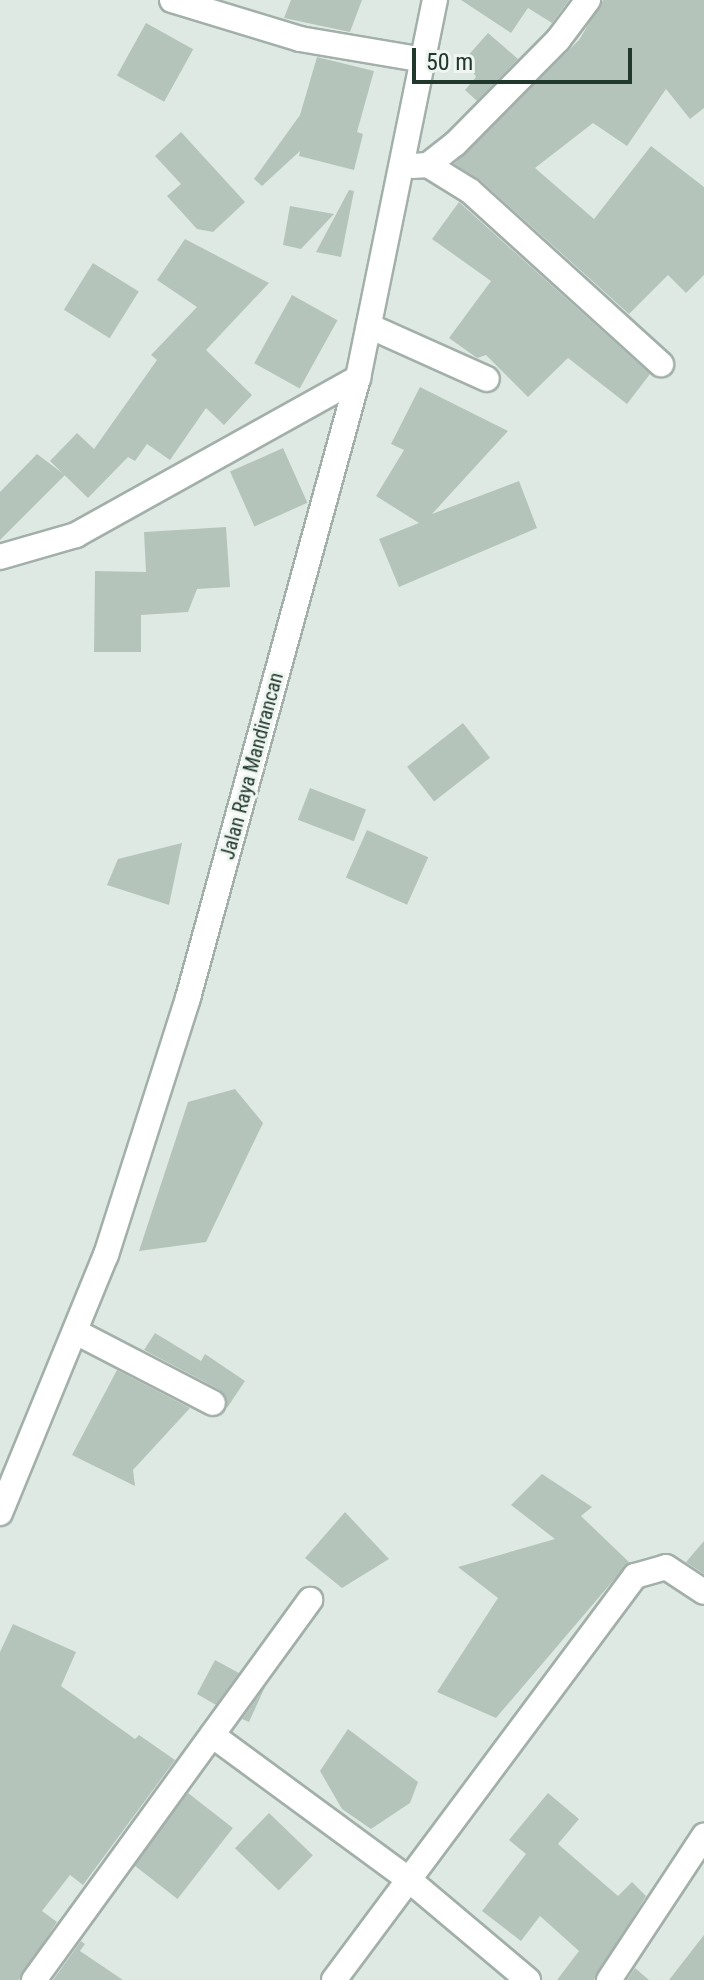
<!DOCTYPE html>
<html>
<head>
<meta charset="utf-8">
<style>
  body { margin:0 }
  #map { position:relative; width:704px; height:1980px; overflow:hidden; background:#dfe9e3; font-family:"Roboto Condensed",sans-serif }
  div>[style] { position:absolute }
  .building>* { inset:0; background:#b5c4bb; transform-origin:0 0 }
  .roads { filter:drop-shadow(2px 0 #a2b0a9) drop-shadow(-2px 0 #a2b0a9) drop-shadow(0 2px #a2b0a9) drop-shadow(0 -2px #a2b0a9) }
  .street>* { height:24px; margin:-12px; padding:0 12px; transform-origin:12px; border-radius:12px; background:#fff }
  .secondary>* { height:24px; margin:-12px; padding:0 12px; transform-origin:12px; border-radius:12px; background:#fff }
  span { translate:-50% -50%; white-space:nowrap; text-align:center; line-height:1.15; -webkit-text-stroke:6px #eff6f1; paint-order:stroke }
  .street-label { font-size:20px; color:#21382d }
  .scale { position:absolute; left:412px; top:48px; width:220px; height:36px; box-sizing:border-box; border:4px solid #21382d; border-top:0; padding-left:10px; font-size:24px; line-height:28px; white-space:nowrap; color:#21382d; -webkit-text-stroke:6px #eff6f1; paint-order:stroke }
</style>
</head>
<body>
<div id="map">
  <div class="building">
    <div style="clip-path:polygon(291px 0,362px 0,350px 32px,284px 18px)"></div>
    <div style="clip-path:polygon(461px 0,569px 0,552px 23px,528px 8px,511px 33px)"></div>
    <div style="clip-path:polygon(603px 0,704px 0,704px 108px,690px 119px,666px 89px,627px 146px,593px 123px,535px 168px,594px 219px,651px 146px,704px 187px,704px 275px,686px 293px,668px 275px,629px 314px,480px 180px,454px 164px,579px 40px)"></div>
    <div style="left:146px;top:23px;width:54px;height:60px;rotate:29deg"></div>
    <div style="clip-path:polygon(488px 33px,518px 59px,477px 101px,465px 90px,476px 77px,465px 59px)"></div>
    <div style="clip-path:polygon(317px 57px,374px 71px,357px 132px,363px 134px,354px 170px,299px 156px,300px 151px,262px 186px,254px 179px,300px 115px)"></div>
    <div style="clip-path:polygon(181px 132px,245px 202px,213px 232px,197px 229px,167px 196px,181px 184px,155px 156px)"></div>
    <div style="clip-path:polygon(349px 190px,354px 191px,341px 257px,316px 252px)"></div>
    <div style="clip-path:polygon(459px 202px,650px 374px,627px 404px,568px 358px,528px 397px,486px 355px,477px 358px,449px 338px,491px 281px,432px 239px)"></div>
    <div style="clip-path:polygon(290px 206px,334px 214px,301px 249px,283px 245px)"></div>
    <div style="clip-path:polygon(185px 239px,269px 283px,206px 350px,252px 395px,224px 425px,206px 408px,170px 460px,147px 444px,135px 461px,128px 457px,88px 498px,50px 461px,77px 433px,94px 449px,157px 360px,151px 355px,197px 307px,157px 280px)"></div>
    <div style="left:93px;top:263px;width:54px;height:55px;rotate:32deg"></div>
    <div style="left:292px;top:295px;width:52px;height:78px;rotate:29deg"></div>
    <div style="clip-path:polygon(420px 387px,508px 431px,432px 514px,519px 481px,537px 528px,399px 587px,379px 539px,419px 523px,376px 496px,404px 450px,391px 444px)"></div>
    <div style="left:283px;top:448px;width:60px;height:58px;rotate:66deg"></div>
    <div style="clip-path:polygon(37px 454px,65px 475px,0 540px,0 492px)"></div>
    <div style="clip-path:polygon(226px 527px,230px 587px,197px 589px,188px 612px,141px 615px,141px 652px,94px 652px,95px 571px,146px 572px,144px 532px)"></div>
    <div style="left:463px;top:723px;width:44px;height:71px;rotate:52deg"></div>
    <div style="left:310px;top:788px;width:60px;height:34px;rotate:21deg"></div>
    <div style="left:367px;top:830px;width:67px;height:52px;rotate:24deg"></div>
    <div style="clip-path:polygon(182px 843px,169px 905px,107px 885px,118px 859px)"></div>
    <div style="clip-path:polygon(235px 1089px,263px 1123px,206px 1242px,139px 1251px,188px 1102px)"></div>
    <div style="clip-path:polygon(155px 1333px,201px 1361px,205px 1354px,245px 1381px,227px 1408px,220px 1390px,144px 1350px)"></div>
    <div style="clip-path:polygon(117px 1370px,190px 1408px,133px 1470px,135px 1486px,72px 1455px)"></div>
    <div style="clip-path:polygon(542px 1474px,592px 1507px,581px 1516px,629px 1562px,496px 1718px,437px 1692px,498px 1598px,458px 1567px,555px 1539px,511px 1505px)"></div>
    <div style="clip-path:polygon(345px 1512px,389px 1559px,342px 1588px,305px 1558px)"></div>
    <div style="clip-path:polygon(704px 1541px,704px 1574px,686px 1562px)"></div>
    <div style="clip-path:polygon(13px 1624px,76px 1652px,61px 1686px,135px 1739px,139px 1735px,175px 1760px,83px 1885px,70px 1875px,42px 1911px,57px 1922px,19px 1980px,0 1980px,0 1652px)"></div>
    <div style="clip-path:polygon(215px 1660px,239px 1673px,216px 1705px,197px 1694px)"></div>
    <div style="clip-path:polygon(265px 1687px,249px 1722px,242px 1719px)"></div>
    <div style="clip-path:polygon(348px 1729px,418px 1782px,410px 1803px,371px 1829px,342px 1809px,320px 1771px)"></div>
    <div style="left:188px;top:1793px;width:57px;height:90px;rotate:38deg"></div>
    <div style="clip-path:polygon(548px 1793px,579px 1819px,558px 1844px,618px 1896px,632px 1882px,646px 1896px,594px 1980px,557px 1980px,579px 1951px,540px 1916px,521px 1941px,482px 1911px,526px 1854px,509px 1840px)"></div>
    <div style="left:269px;top:1813px;width:61px;height:49px;rotate:44deg"></div>
    <div style="clip-path:polygon(704px 1935px,704px 1980px,669px 1980px)"></div>
    <div style="clip-path:polygon(81px 1941px,85px 1944px,80px 1951px,123px 1980px,53px 1980px)"></div>
    <div style="clip-path:polygon(635px 1968px,649px 1980px,627px 1980px)"></div>
  </div>
  <div class="roads">
    <div class="street">
      <div style="left:172px;top:0;width:134px;rotate:16.9deg"></div>
      <div style="left:300px;top:39px;width:126px;rotate:9.6deg"></div>
      <div style="left:428px;top:165px;width:49px;rotate:31.8deg"></div>
      <div style="left:470px;top:191px;width:258px;rotate:42.2deg"></div>
      <div style="left:413px;top:166px;width:15px;rotate:-4deg"></div>
      <div style="left:428px;top:165px;width:34px;rotate:-38deg"></div>
      <div style="left:455px;top:144px;width:146px;rotate:-45.3deg"></div>
      <div style="left:558px;top:40px;width:50px;rotate:-53.1deg"></div>
      <div style="left:369px;top:326px;width:129px;rotate:24.2deg"></div>
      <div style="left:0;top:557px;width:79px;rotate:-16.1deg"></div>
      <div style="left:76px;top:535px;width:323px;rotate:-29.1deg"></div>
      <div style="left:76px;top:1332px;width:154px;rotate:27.4deg"></div>
      <div style="left:212px;top:1735px;width:243px;rotate:36.3deg"></div>
      <div style="left:408px;top:1879px;width:157px;rotate:40.1deg"></div>
      <div style="left:34px;top:1980px;width:470px;rotate:-54deg"></div>
      <div style="left:334px;top:1980px;width:504px;rotate:-53.31deg"></div>
      <div style="left:635px;top:1576px;width:32px;rotate:-16deg"></div>
      <div style="left:666px;top:1567px;width:45px;rotate:33.3deg"></div>
      <div style="left:609px;top:1980px;width:173px;rotate:-56.6deg"></div>
    </div>
    <div class="secondary">
      <div style="left:0;top:1513px;width:279px;rotate:-67.7deg"></div>
      <div style="left:106px;top:1255px;width:270px;rotate:-72.3deg"></div>
      <div style="left:188px;top:998px;width:643px;rotate:-74.67deg"></div>
      <div style="left:358px;top:378px;width:386px;rotate:-78.5deg"></div>
    </div>
  </div>
  <div class="street-label">
    <span style="left:252px;top:766px;rotate:-75deg">Jalan Raya Mandirancan</span>
  </div>
  <div class="scale">50 m</div>
</div>
</body>
</html>
